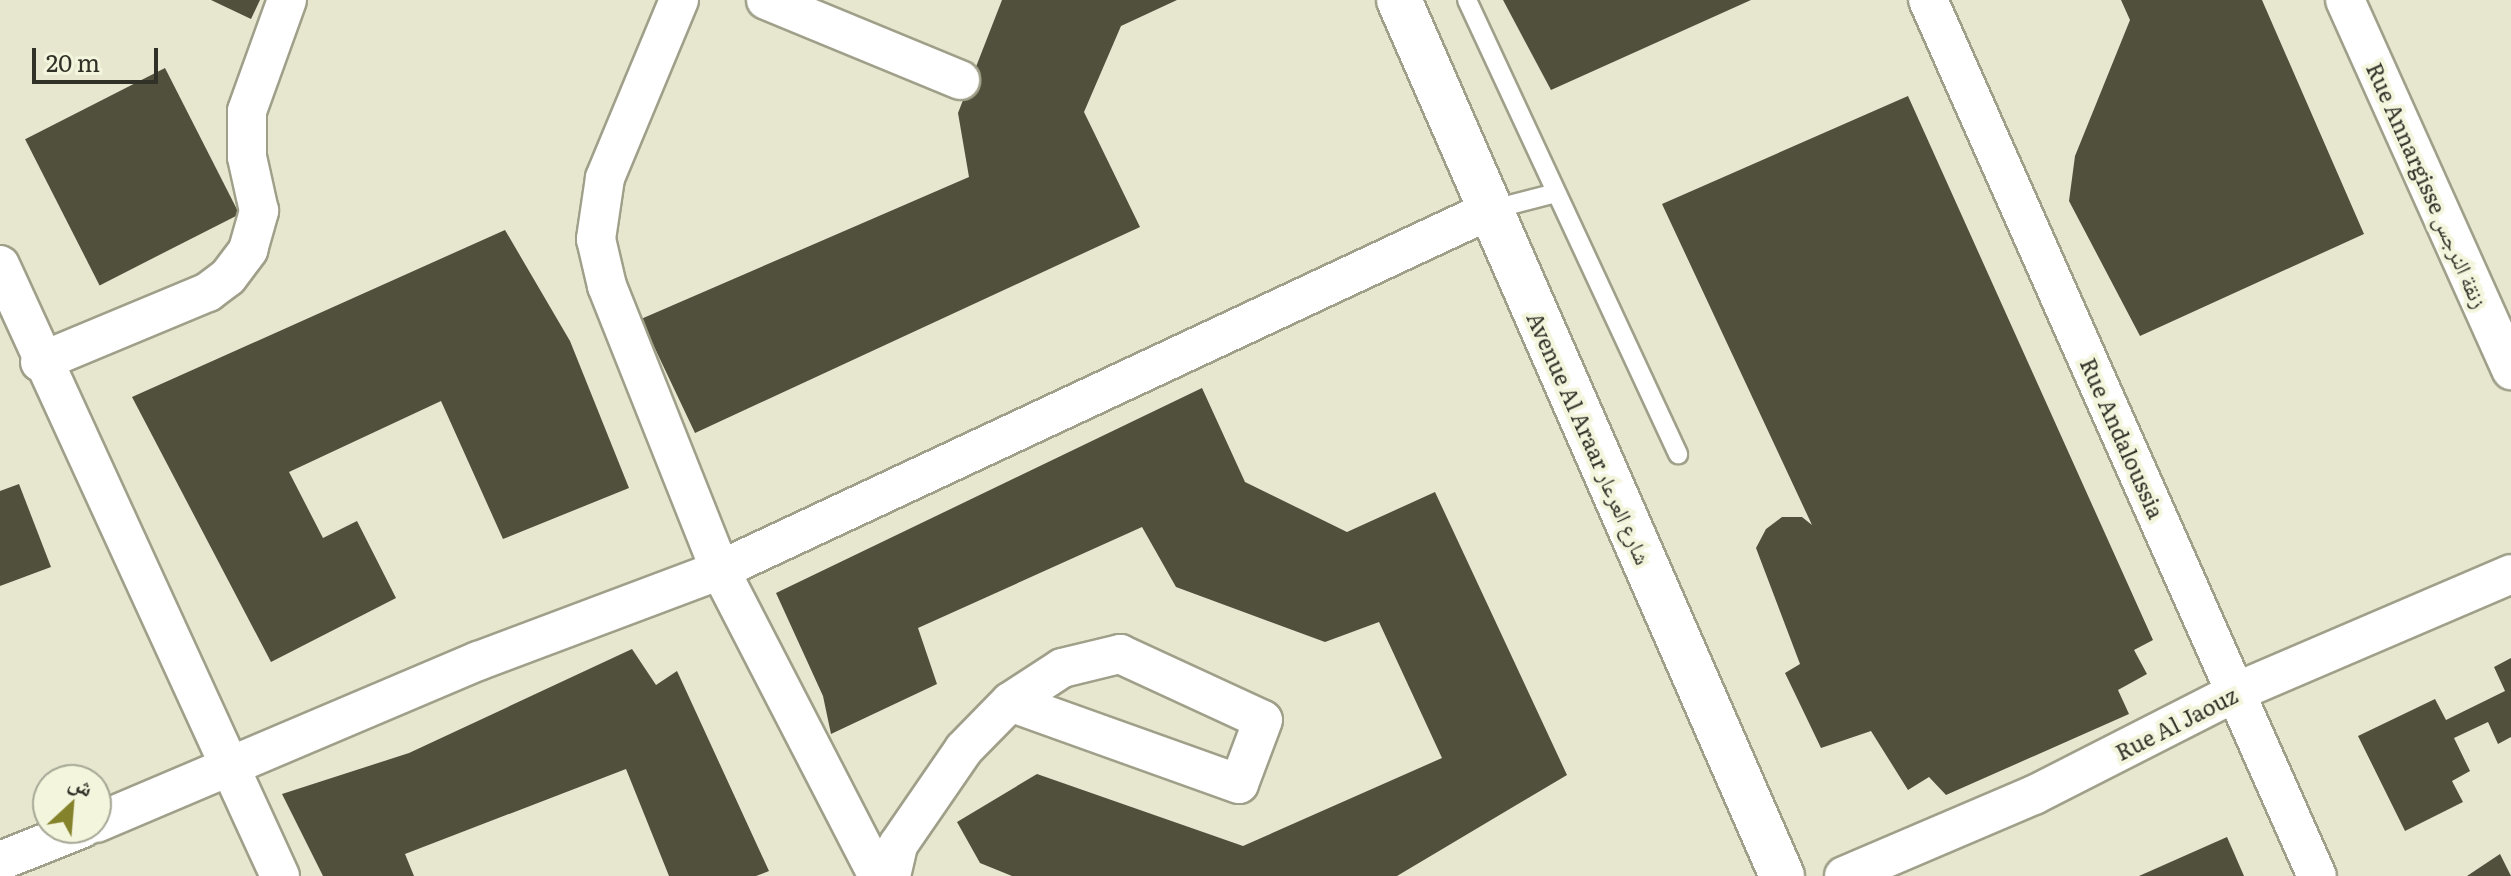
<!DOCTYPE html>
<html>
<head>
<meta charset="utf-8">
<style>
  body { margin:0 }
  #map { position:relative; width:2511px; height:876px; overflow:hidden; background:#e7e7d0; font-family:Literata,"Noto Naskh Arabic",serif }
  div>[style] { position:absolute }
  .building>* { inset:0; background:#50503c; transform-origin:0 0 }
  .roads { filter:drop-shadow(2px 0 #a0a08a) drop-shadow(-2px 0 #a0a08a) drop-shadow(0 2px #a0a08a) drop-shadow(0 -2px #a0a08a) }
  .service>* { height:18px; margin:-9px; padding:0 9px; transform-origin:9px; border-radius:9px; background:#fff }
  .minor>* { height:38px; margin:-19px; padding:0 19px; transform-origin:19px; border-radius:19px; background:#fff }
  .tertiary>* { height:44px; margin:-22px; padding:0 22px; transform-origin:22px; border-radius:22px; background:#fff }
  span { translate:-50% -50%; white-space:nowrap; text-align:center; line-height:1.15; -webkit-text-stroke:8px #f4f5dd; paint-order:stroke }
  .street-label { font-size:22px; color:#313128 }
  .north { position:absolute; left:32px; top:764px; width:80px; height:80px; box-sizing:border-box; background:#f4f5dd; border:2px solid #a6a795; border-radius:50%; rotate:26deg; font-size:22px; font-weight:700; line-height:32px; text-align:center; color:#313128 }
  .north::after { content:''; display:block; margin:auto; width:28px; height:36px; background:#84822a; clip-path:polygon(50% 0,100% 100%,50% 72%,0 100%) }
  .scale { position:absolute; left:32px; top:48px; width:126px; height:36px; box-sizing:border-box; border:4px solid #313128; border-top:0; padding-left:10px; font-size:24px; line-height:28px; white-space:nowrap; color:#313128; -webkit-text-stroke:6px #f4f5dd; paint-order:stroke }
</style>
</head>
<body>
<div id="map">
  <div class="building">
    <div style="clip-path:polygon(211px 0,260px 0,251px 19px)"></div>
    <div style="clip-path:polygon(1002px 0,1177px 0,1121px 26px,1084px 112px,1140px 227px,695px 433px,641px 319px,969px 177px,958px 113px)"></div>
    <div style="clip-path:polygon(1503px 0,1751px 0,1551px 90px)"></div>
    <div style="clip-path:polygon(2121px 0,2262px 0,2364px 234px,2140px 336px,2069px 201px,2075px 156px,2130px 20px)"></div>
    <div style="left:165px;top:68px;width:164px;height:157px;rotate:63deg"></div>
    <div style="clip-path:polygon(1908px 96px,2153px 640px,2134px 650px,2147px 674px,2118px 690px,2129px 714px,1946px 795px,1929px 777px,1908px 790px,1871px 731px,1821px 748px,1785px 673px,1800px 664px,1756px 548px,1766px 529px,1782px 517px,1802px 517px,1812px 525px,1662px 204px)"></div>
    <div style="clip-path:polygon(505px 230px,570px 341px,629px 488px,503px 539px,441px 401px,289px 472px,323px 538px,357px 521px,396px 598px,271px 662px,132px 397px)"></div>
    <div style="clip-path:polygon(1202px 388px,1245px 482px,1347px 532px,1435px 492px,1567px 775px,1397px 876px,1012px 876px,980px 863px,957px 822px,1037px 774px,1243px 846px,1442px 758px,1379px 622px,1325px 642px,1176px 587px,1142px 527px,918px 628px,937px 684px,831px 734px,823px 696px,776px 593px)"></div>
    <div style="clip-path:polygon(19px 484px,51px 567px,0 586px,0 491px)"></div>
    <div style="clip-path:polygon(632px 649px,656px 685px,677px 671px,769px 871px,756px 876px,669px 876px,626px 769px,405px 854px,414px 876px,323px 876px,282px 794px,409px 753px)"></div>
    <div style="clip-path:polygon(2511px 658px,2511px 737px,2498px 744px,2488px 722px,2454px 738px,2470px 771px,2452px 781px,2463px 802px,2405px 831px,2358px 736px,2435px 699px,2446px 720px,2505px 691px,2494px 667px)"></div>
    <div style="clip-path:polygon(2227px 837px,2244px 876px,2139px 876px)"></div>
    <div style="clip-path:polygon(2500px 854px,2511px 876px,2467px 876px)"></div>
  </div>
  <div class="roads">
    <div class="service">
      <div style="left:1467px;top:0;width:501px;rotate:65.07deg"></div>
      <div style="left:1490px;top:210px;width:68px;rotate:-14.4deg"></div>
    </div>
    <div class="minor">
      <div style="left:679px;top:0;width:193px;rotate:112.6deg"></div>
      <div style="left:605px;top:178px;width:62px;rotate:98.4deg"></div>
      <div style="left:596px;top:239px;width:48px;rotate:76.8deg"></div>
      <div style="left:607px;top:286px;width:306px;rotate:68.3deg"></div>
      <div style="left:720px;top:570px;width:344px;rotate:62.7deg"></div>
      <div style="left:766px;top:0;width:210px;rotate:22.4deg"></div>
      <div style="left:1928px;top:0;width:958px;rotate:66.06deg"></div>
      <div style="left:2345px;top:0;width:406px;rotate:65.8deg"></div>
      <div style="left:0;top:265px;width:672px;rotate:65.38deg"></div>
      <div style="left:40px;top:362px;width:182px;rotate:-22.6deg"></div>
      <div style="left:208px;top:292px;width:25px;rotate:-37deg"></div>
      <div style="left:228px;top:277px;width:34px;rotate:-53deg"></div>
      <div style="left:248px;top:250px;width:41px;rotate:-74.2deg"></div>
      <div style="left:259px;top:211px;width:55px;rotate:-102.5deg"></div>
      <div style="left:247px;top:157px;width:46px;rotate:-90deg"></div>
      <div style="left:247px;top:111px;width:118px;rotate:-70.2deg"></div>
      <div style="left:96px;top:823px;width:415px;rotate:-23deg"></div>
      <div style="left:478px;top:661px;width:259px;rotate:-20.6deg"></div>
      <div style="left:720px;top:570px;width:850px;rotate:-25.06deg"></div>
      <div style="left:0;top:861px;width:89px;rotate:-21.7deg"></div>
      <div style="left:891px;top:876px;width:32px;rotate:-77deg"></div>
      <div style="left:898px;top:845px;width:116px;rotate:-55.5deg"></div>
      <div style="left:964px;top:749px;width:66px;rotate:-45.6deg"></div>
      <div style="left:1010px;top:702px;width:62px;rotate:-33.2deg"></div>
      <div style="left:1062px;top:668px;width:60px;rotate:-13.6deg"></div>
      <div style="left:1120px;top:654px;width:157px;rotate:24.8deg"></div>
      <div style="left:1263px;top:720px;width:68px;rotate:110.6deg"></div>
      <div style="left:1239px;top:784px;width:243px;rotate:-160.3deg"></div>
      <div style="left:1844px;top:876px;width:207px;rotate:-23.1deg"></div>
      <div style="left:2034px;top:795px;width:227px;rotate:-27deg"></div>
      <div style="left:2236px;top:692px;width:299px;rotate:-23.2deg"></div>
    </div>
    <div class="tertiary">
      <div style="left:1399px;top:0;width:956px;rotate:66.38deg"></div>
    </div>
  </div>
  <div class="street-label">
    <span style="left:2428px;top:185px;rotate:66deg">Rue Annargisse زنقة النرجس</span>
    <span style="left:1590px;top:438px;rotate:66deg">Avenue Al Araar شارع العرعار</span>
    <span style="left:2123px;top:438px;rotate:66deg">Rue Andaloussia</span>
    <span style="left:2176px;top:723px;rotate:-27deg">Rue Al Jaouz</span>
  </div>
  <div class="north">ش</div>
  <div class="scale">20 m</div>
</div>
</body>
</html>
